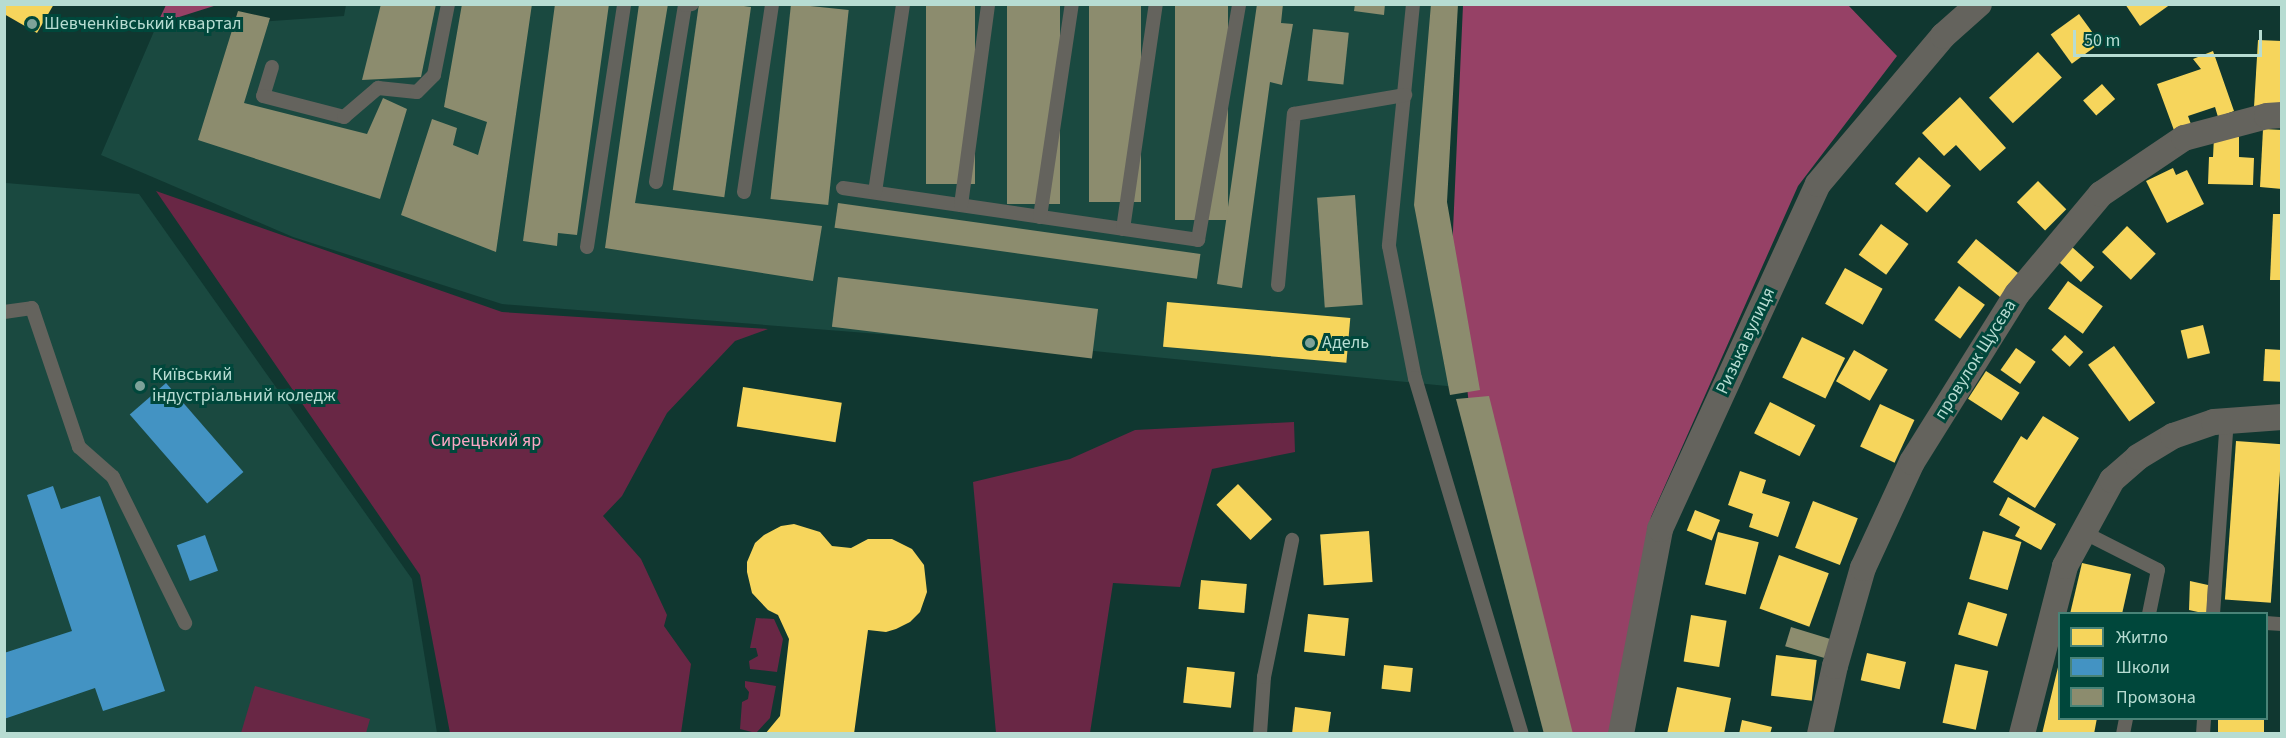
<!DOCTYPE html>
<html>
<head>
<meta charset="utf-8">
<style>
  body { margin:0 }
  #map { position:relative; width:2286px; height:738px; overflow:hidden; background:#103730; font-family:"Source Sans 3",sans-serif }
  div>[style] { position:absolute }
  .built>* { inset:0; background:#1a4940 }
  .green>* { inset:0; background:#692745 }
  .forest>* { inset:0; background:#964166 }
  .homes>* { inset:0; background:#f6d55c; transform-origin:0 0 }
  .schools>* { inset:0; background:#4393c3; transform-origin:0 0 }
  .industry>* { inset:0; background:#8c8c6e; transform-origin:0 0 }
  .lane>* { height:14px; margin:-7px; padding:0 7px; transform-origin:7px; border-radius:7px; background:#64635d }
  .street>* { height:26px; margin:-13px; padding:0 13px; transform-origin:13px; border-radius:13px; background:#64635d }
  .dots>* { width:16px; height:16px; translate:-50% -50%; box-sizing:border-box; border:3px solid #00473b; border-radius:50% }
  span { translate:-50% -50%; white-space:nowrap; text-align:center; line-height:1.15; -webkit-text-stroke:6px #00473b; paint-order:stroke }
  .poi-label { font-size:18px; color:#b7dcd2 }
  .left { translate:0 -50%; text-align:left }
  .street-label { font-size:18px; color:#b7dcd2 }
  .park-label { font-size:18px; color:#faa6c3 }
  .frame { position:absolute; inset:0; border:6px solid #b7dcd2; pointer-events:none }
  .legend { position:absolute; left:2058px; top:612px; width:210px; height:108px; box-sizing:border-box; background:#00473b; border:2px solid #498377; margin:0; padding:8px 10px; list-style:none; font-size:18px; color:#b7dcd2 }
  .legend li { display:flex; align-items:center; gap:12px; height:30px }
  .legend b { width:30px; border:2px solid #498377 }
  .scale { position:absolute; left:2073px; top:30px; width:189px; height:27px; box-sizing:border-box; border:3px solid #b7dcd2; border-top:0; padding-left:8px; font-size:18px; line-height:21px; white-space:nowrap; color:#b7dcd2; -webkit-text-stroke:4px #00473b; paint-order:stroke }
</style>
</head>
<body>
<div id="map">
  <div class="built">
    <div style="clip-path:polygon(346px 5px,1458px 5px,1433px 260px,1457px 387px,1094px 351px,502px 304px,293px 237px,101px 155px,155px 29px,344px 16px)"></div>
    <div style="clip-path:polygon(6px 183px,139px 194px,412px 579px,437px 733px,5px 733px)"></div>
  </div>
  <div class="green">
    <div style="clip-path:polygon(156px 191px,502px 312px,768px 329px,735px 341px,667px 413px,622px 496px,603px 516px,641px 559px,667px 615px,664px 626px,691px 664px,681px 733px,450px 733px,420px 575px)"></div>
    <div style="clip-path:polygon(1294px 422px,1295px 452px,1212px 469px,1180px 587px,1113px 583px,1090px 733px,996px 733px,973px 482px,1070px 459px,1135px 430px)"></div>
    <div style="clip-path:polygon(756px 618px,774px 619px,783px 639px,777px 672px,750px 669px,749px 661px,758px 656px,756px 648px,750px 648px)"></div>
    <div style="clip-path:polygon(745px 681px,776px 686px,770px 718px,756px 733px,740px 729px,742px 702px,748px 699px,749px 692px,745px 687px)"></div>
    <div style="clip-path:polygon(255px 686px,370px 719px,366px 733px,241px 733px)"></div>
  </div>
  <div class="forest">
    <div style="clip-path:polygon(166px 5px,167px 4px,217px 5px,157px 24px)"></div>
    <div style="clip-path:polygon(1463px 5px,1848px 5px,1897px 56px,1798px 186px,1651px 517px,1610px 733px,1550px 733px,1470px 414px,1452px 253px)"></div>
  </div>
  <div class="homes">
    <div style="clip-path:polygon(4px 4px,54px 4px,37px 33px,4px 14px)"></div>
    <div style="clip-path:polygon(2125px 4px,2171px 4px,2140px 26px)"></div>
    <div style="left:2079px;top:14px;width:36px;height:35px;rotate:54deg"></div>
    <div style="clip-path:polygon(2258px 40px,2282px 41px,2282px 107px,2254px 107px)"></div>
    <div style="clip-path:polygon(2213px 51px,2234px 111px,2218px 117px,2215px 107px,2188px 116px,2192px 127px,2175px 133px,2157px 84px,2201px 69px,2193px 59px)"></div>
    <div style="left:2038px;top:52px;width:35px;height:67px;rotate:47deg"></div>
    <div style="left:2102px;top:84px;width:20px;height:25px;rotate:49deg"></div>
    <div style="clip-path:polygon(1960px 97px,2006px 148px,1980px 171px,1956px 145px,1944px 156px,1922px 133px)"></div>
    <div style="clip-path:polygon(2263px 129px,2282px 130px,2282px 189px,2260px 187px)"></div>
    <div style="clip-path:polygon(2214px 137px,2239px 137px,2239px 157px,2254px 158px,2253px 185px,2208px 184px,2209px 157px,2213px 157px)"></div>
    <div style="left:1919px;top:157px;width:43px;height:36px;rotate:42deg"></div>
    <div style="clip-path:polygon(2173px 168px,2176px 175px,2187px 170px,2204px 204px,2167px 223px,2146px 181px)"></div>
    <div style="left:2038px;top:181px;width:40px;height:30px;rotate:45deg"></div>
    <div style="clip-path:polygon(2273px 214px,2282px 214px,2282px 280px,2270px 280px)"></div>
    <div style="left:1881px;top:224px;width:34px;height:38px;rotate:36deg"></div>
    <div style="left:2127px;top:226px;width:40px;height:36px;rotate:44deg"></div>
    <div style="left:1976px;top:239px;width:58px;height:30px;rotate:39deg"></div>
    <div style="left:2072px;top:247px;width:30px;height:20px;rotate:42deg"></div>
    <div style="left:1845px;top:268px;width:43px;height:41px;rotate:29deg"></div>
    <div style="left:2068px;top:281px;width:43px;height:34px;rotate:36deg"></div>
    <div style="left:1959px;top:286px;width:32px;height:42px;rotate:36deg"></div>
    <div style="left:1167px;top:302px;width:184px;height:45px;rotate:5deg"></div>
    <div style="left:2203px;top:325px;width:29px;height:23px;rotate:76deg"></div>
    <div style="left:2065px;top:335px;width:25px;height:20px;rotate:43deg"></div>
    <div style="left:1802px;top:337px;width:48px;height:45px;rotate:26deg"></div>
    <div style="left:2114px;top:346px;width:70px;height:32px;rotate:54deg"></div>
    <div style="left:2016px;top:348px;width:24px;height:27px;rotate:35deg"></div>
    <div style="left:2265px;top:349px;width:17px;height:32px;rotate:3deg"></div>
    <div style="left:1854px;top:350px;width:39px;height:36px;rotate:30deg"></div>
    <div style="left:1986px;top:371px;width:40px;height:33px;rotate:33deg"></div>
    <div style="left:743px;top:387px;width:100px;height:40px;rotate:9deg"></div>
    <div style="left:1770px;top:402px;width:51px;height:35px;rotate:27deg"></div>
    <div style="left:1880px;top:404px;width:38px;height:47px;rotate:25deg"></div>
    <div style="clip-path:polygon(2043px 416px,2079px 438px,2035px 508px,1993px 482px,2021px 436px,2027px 440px)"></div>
    <div style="left:2236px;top:441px;width:46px;height:159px;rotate:4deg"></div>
    <div style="clip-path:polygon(1740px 471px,1766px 480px,1762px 493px,1790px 502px,1778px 537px,1749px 527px,1753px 514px,1728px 505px)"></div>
    <div style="left:1238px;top:484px;width:49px;height:30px;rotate:46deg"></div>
    <div style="clip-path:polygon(2008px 497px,2056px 524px,2041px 550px,2015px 536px,2020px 527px,1999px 515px)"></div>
    <div style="left:1813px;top:501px;width:48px;height:50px;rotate:21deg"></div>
    <div style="left:1695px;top:510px;width:27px;height:22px;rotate:22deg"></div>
    <div style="clip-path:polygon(794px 524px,820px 532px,832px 546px,851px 548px,868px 539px,892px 539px,912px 549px,924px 565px,927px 592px,920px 612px,910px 622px,896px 629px,886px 632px,868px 630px,854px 734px,765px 734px,780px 716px,789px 639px,778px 615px,768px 610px,752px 593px,747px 572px,747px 562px,755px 543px,764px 535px,781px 526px)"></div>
    <div style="left:1369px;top:531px;width:51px;height:49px;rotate:86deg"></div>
    <div style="left:1983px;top:531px;width:40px;height:50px;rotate:16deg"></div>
    <div style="left:1718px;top:532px;width:42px;height:54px;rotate:14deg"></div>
    <div style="left:1779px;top:555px;width:53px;height:57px;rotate:20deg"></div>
    <div style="clip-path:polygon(2082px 563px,2131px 574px,2122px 614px,2070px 614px)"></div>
    <div style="left:1201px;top:580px;width:46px;height:29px;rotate:5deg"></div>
    <div style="clip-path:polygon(2190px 581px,2208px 585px,2207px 614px,2189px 610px)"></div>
    <div style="left:1968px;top:602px;width:41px;height:34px;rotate:17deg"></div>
    <div style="left:1308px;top:614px;width:41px;height:38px;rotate:6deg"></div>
    <div style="left:1691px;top:615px;width:36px;height:47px;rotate:9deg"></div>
    <div style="left:1867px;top:653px;width:40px;height:28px;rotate:13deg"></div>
    <div style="left:1776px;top:655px;width:41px;height:41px;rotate:7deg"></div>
    <div style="clip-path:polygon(2059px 663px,2060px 718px,2097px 718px,2094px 734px,2042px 734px)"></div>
    <div style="left:1955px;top:664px;width:34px;height:60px;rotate:12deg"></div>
    <div style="left:1384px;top:665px;width:29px;height:24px;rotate:6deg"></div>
    <div style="left:1187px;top:667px;width:48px;height:36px;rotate:6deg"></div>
    <div style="clip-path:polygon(1677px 687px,1731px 698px,1724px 734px,1667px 734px)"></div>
    <div style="clip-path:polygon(1295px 707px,1331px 712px,1328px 734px,1292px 734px)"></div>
    <div style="left:2218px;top:718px;width:46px;height:16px"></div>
    <div style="clip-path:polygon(1742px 720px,1772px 727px,1770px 734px,1739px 734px)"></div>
  </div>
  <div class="schools">
    <div style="left:166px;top:383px;width:118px;height:48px;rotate:49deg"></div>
    <div style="clip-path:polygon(53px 486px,61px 509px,100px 496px,165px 691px,103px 711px,95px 688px,4px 719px,4px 653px,72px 631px,27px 495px)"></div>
    <div style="left:205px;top:535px;width:38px;height:30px;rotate:70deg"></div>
  </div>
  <div class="industry">
    <div style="clip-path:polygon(381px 4px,436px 4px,421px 77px,362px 80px)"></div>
    <div style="clip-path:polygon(462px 4px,532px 4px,496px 252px,401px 215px,432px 119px,457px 128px,453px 145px,478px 155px,487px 122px,444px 107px)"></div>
    <div style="clip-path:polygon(555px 4px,609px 4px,577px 235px,558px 233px,557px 246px,523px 241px)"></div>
    <div style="clip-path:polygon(639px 4px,668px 4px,635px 203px,822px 226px,813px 281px,605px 248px)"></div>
    <div style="left:791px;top:4px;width:58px;height:196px;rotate:6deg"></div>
    <div style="left:926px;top:4px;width:49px;height:180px"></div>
    <div style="left:1007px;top:4px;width:53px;height:200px"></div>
    <div style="left:1089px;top:4px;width:52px;height:198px"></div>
    <div style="left:1175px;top:4px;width:53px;height:216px"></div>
    <div style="clip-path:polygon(1257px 4px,1283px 4px,1281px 23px,1293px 24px,1282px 85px,1270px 82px,1242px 288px,1217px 284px)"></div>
    <div style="clip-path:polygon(1355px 4px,1385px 4px,1384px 15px,1354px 11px)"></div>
    <div style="clip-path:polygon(1431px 4px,1458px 4px,1447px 202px,1480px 390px,1450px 395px,1414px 205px)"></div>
    <div style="left:751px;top:7px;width:192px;height:52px;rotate:98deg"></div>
    <div style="clip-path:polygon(238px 11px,270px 18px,244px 103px,367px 134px,383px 98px,407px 109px,380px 199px,198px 140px)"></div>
    <div style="left:1313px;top:29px;width:36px;height:52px;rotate:6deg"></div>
    <div style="left:1355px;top:195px;width:110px;height:38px;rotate:86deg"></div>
    <div style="left:838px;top:203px;width:366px;height:25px;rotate:8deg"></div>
    <div style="left:838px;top:277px;width:262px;height:50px;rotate:7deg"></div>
    <div style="clip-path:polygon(1489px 396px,1573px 734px,1544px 734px,1456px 399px)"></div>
    <div style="left:1791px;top:627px;width:41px;height:20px;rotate:17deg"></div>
  </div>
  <div class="lane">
    <div style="left:1413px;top:4px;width:243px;rotate:95.7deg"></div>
    <div style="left:1389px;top:246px;width:135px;rotate:78.9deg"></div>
    <div style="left:1415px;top:378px;width:372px;rotate:73.3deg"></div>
    <div style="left:272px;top:67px;width:30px;rotate:107deg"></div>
    <div style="left:263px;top:96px;width:84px;rotate:14.5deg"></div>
    <div style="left:344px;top:117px;width:45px;rotate:-40.5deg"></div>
    <div style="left:378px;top:88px;width:39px;rotate:6deg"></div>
    <div style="left:417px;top:92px;width:24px;rotate:-45deg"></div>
    <div style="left:434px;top:75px;width:72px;rotate:-78.8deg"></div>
    <div style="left:656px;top:182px;width:179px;rotate:-80.7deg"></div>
    <div style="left:685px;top:5px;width:7px;rotate:-8deg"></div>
    <div style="left:843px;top:188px;width:359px;rotate:8.3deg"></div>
    <div style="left:1198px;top:240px;width:240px;rotate:-80.1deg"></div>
    <div style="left:744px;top:192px;width:190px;rotate:-81.5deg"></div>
    <div style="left:875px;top:192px;width:190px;rotate:-81.5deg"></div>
    <div style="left:961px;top:205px;width:203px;rotate:-82.3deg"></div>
    <div style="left:1040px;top:217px;width:215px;rotate:-81.5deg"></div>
    <div style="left:1123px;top:229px;width:227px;rotate:-81.7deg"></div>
    <div style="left:587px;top:247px;width:246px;rotate:-81.3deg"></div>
    <div style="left:1278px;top:285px;width:172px;rotate:-84.7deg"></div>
    <div style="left:1294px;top:114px;width:113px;rotate:-9.7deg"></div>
    <div style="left:4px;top:312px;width:28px;rotate:-8deg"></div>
    <div style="left:32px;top:308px;width:147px;rotate:71.3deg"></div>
    <div style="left:79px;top:447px;width:45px;rotate:41.4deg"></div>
    <div style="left:113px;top:477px;width:163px;rotate:63.7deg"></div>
    <div style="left:2083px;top:532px;width:84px;rotate:26.9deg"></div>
    <div style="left:2158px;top:570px;width:45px;rotate:101.6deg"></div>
    <div style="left:2213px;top:614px;width:195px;rotate:-85.9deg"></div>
    <div style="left:2266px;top:623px;width:16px;rotate:4deg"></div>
    <div style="left:1260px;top:734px;width:57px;rotate:-86deg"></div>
    <div style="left:1264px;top:677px;width:140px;rotate:-78.4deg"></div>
    <div style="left:2123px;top:734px;width:16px;rotate:-79deg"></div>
    <div style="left:2203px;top:734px;width:16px;rotate:-86deg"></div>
  </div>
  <div class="street">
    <div style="left:1621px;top:734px;width:209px;rotate:-79.2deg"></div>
    <div style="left:1660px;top:529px;width:379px;rotate:-65.4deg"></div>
    <div style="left:1818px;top:184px;width:194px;rotate:-49.8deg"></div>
    <div style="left:1943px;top:36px;width:48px;rotate:-41.6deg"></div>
    <div style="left:1820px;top:734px;width:70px;rotate:-77.6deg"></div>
    <div style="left:1835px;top:666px;width:102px;rotate:-74.1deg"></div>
    <div style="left:1863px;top:568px;width:117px;rotate:-65.2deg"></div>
    <div style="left:1912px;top:462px;width:198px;rotate:-58deg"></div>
    <div style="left:2017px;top:294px;width:131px;rotate:-50deg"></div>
    <div style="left:2101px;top:194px;width:100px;rotate:-34deg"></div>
    <div style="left:2184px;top:138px;width:86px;rotate:-14.8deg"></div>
    <div style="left:2267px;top:116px;width:15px;rotate:-4deg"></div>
    <div style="left:2022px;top:734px;width:173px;rotate:-75.6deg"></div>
    <div style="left:2065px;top:566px;width:98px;rotate:-61.3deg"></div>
    <div style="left:2112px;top:480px;width:35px;rotate:-41deg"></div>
    <div style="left:2138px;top:457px;width:41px;rotate:-31deg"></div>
    <div style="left:2173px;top:436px;width:43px;rotate:-18.9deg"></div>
    <div style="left:2214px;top:422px;width:68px;rotate:-4.2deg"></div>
  </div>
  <div class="dots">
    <div style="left:32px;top:24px;background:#7da299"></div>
    <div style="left:1310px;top:343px;background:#7da299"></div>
    <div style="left:140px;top:386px;background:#7da299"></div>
  </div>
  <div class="poi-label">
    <span class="left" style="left:44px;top:24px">Шевченківський квартал</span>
    <span class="left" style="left:1322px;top:343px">Адель</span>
    <span class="left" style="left:152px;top:386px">Київський<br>індустріальний коледж</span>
  </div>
  <div class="street-label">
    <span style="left:1746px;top:341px;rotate:-65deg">Ризька вулиця</span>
    <span style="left:1976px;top:360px;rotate:-58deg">провулок Щусєва</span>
  </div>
  <div class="park-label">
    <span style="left:486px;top:441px">Сирецький яр</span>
  </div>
  <div class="frame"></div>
  <ul class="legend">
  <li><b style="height:16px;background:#f6d55c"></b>Житло</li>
  <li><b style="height:16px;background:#4393c3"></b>Школи</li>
  <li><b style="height:16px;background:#8c8c6e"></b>Промзона</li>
  </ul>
  <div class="scale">50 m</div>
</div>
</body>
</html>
